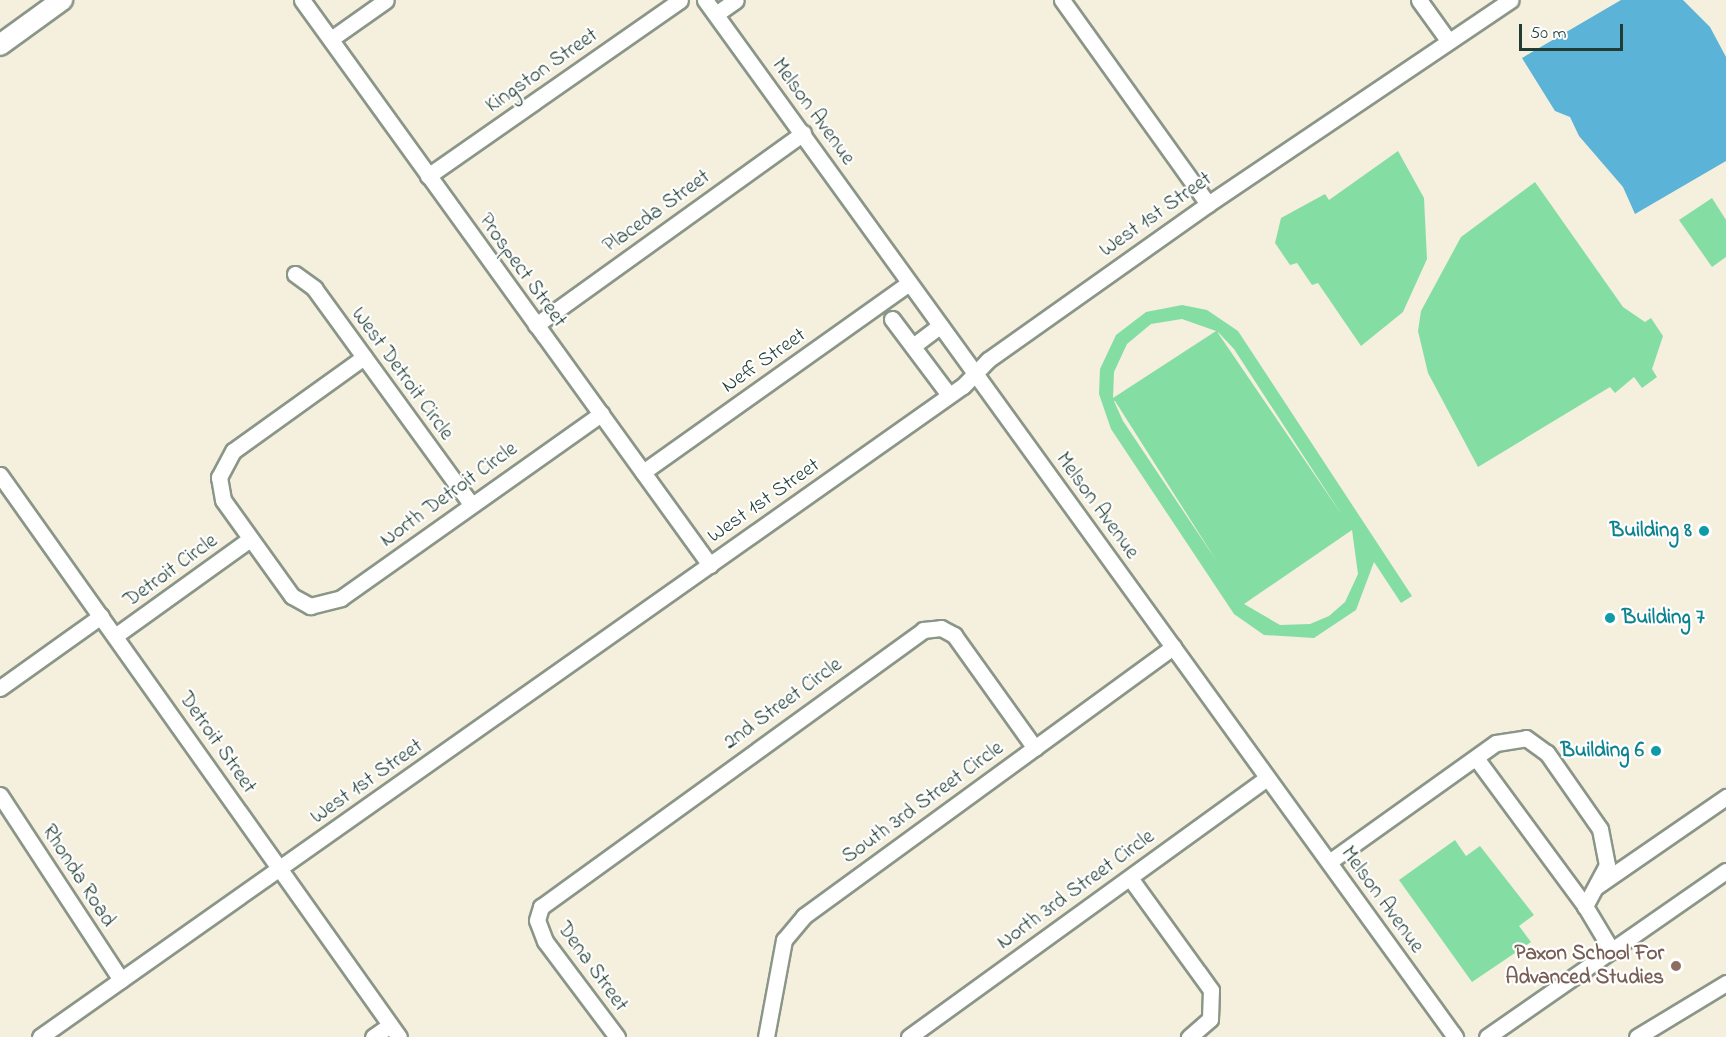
<!DOCTYPE html>
<html>
<head>
<meta charset="utf-8">
<style>
  body { margin:0 }
  #map { position:relative; width:1726px; height:1037px; overflow:hidden; background:#f5efdd; font-family:"Indie Flower",sans-serif }
  div>[style] { position:absolute }
  .green>* { inset:0; background:#84dea4 }
  .water>* { inset:0; background:#5cb3d8 }
  .roads { filter:drop-shadow(2px 0 #8a9688) drop-shadow(-2px 0 #8a9688) drop-shadow(0 2px #8a9688) drop-shadow(0 -2px #8a9688) }
  .minor>* { height:15px; margin:-7.5px; padding:0 7.5px; transform-origin:7.5px; border-radius:7.5px; background:#fff }
  .major>* { height:20px; margin:-10px; padding:0 10px; transform-origin:10px; border-radius:10px; background:#fff }
  .dots>* { width:16px; height:16px; translate:-50% -50%; box-sizing:border-box; border:3px solid #fff; border-radius:50% }
  span { translate:-50% -50%; white-space:nowrap; text-align:center; line-height:1.15; -webkit-text-stroke:4.5px #fff; paint-order:stroke }
  .street-label { font-size:21px; color:#1f3d34 }
  .culture-label { font-size:21px; color:#0d838f; font-weight:700 }
  .right { translate:-100% -50%; text-align:right }
  .left { translate:0 -50%; text-align:left }
  .education-label { font-size:21px; color:#785e54; font-weight:700 }
  .scale { position:absolute; left:1519px; top:24px; width:104px; height:27px; box-sizing:border-box; border:3px solid #1f3d34; border-top:0; padding-left:8px; font-size:18px; line-height:21px; white-space:nowrap; color:#1f3d34; -webkit-text-stroke:4px #fff; paint-order:stroke }
</style>
</head>
<body>
<div id="map">
  <div class="green">
    <div style="clip-path:polygon(1398px 151px,1424px 198px,1427px 259px,1403px 312px,1361px 346px,1318px 283px,1312px 285px,1297px 263px,1290px 265px,1275px 243px,1281px 218px,1325px 194px,1329px 200px)"></div>
    <div style="clip-path:polygon(1535px 182px,1623px 307px,1645px 322px,1651px 318px,1663px 336px,1652px 369px,1657px 377px,1642px 388px,1634px 377px,1615px 393px,1610px 387px,1478px 467px,1428px 373px,1418px 331px,1421px 311px,1461px 237px)"></div>
    <div style="clip-path:polygon(1712px 198px,1726px 220px,1726px 257px,1712px 267px,1679px 220px)"></div>
    <div style="clip-path:polygon(evenodd,1182px 305px,1207px 310px,1238px 331px,1412px 596px,1401px 603px,1374px 562px,1356px 610px,1314px 638px,1264px 635px,1234px 614px,1111px 429px,1099px 394px,1100px 369px,1116px 335px,1146px 312px,1182px 305px,1182px 319px,1216px 331px,1113px 398px,1114px 372px,1127px 344px,1151px 324px,1182px 319px,1182px 305px,1218px 332px,1234px 349px,1342px 515px,1218px 333px,1218px 332px,1182px 305px,1114px 401px,1115px 401px,1216px 560px,1123px 421px,1114px 401px,1182px 305px,1352px 530px,1358px 574px,1345px 602px,1329px 616px,1310px 624px,1280px 625px,1244px 604px,1352px 530px)"></div>
    <div style="clip-path:polygon(1455px 840px,1466px 856px,1480px 846px,1534px 915px,1519px 926px,1531px 942px,1472px 982px,1399px 880px)"></div>
  </div>
  <div class="water">
    <div style="clip-path:polygon(1621px 0,1683px 0,1710px 27px,1726px 57px,1726px 161px,1635px 214px,1623px 187px,1579px 136px,1570px 117px,1555px 111px,1522px 58px)"></div>
  </div>
  <div class="roads">
    <div class="minor">
      <div style="left:302px;top:0;width:697px;rotate:54.17deg"></div>
      <div style="left:705px;top:0;width:1280px;rotate:54.12deg"></div>
      <div style="left:1062px;top:0;width:251px;rotate:54.4deg"></div>
      <div style="left:1419px;top:0;width:48px;rotate:54.3deg"></div>
      <div style="left:716px;top:14px;width:24px;rotate:-35deg"></div>
      <div style="left:331px;top:39px;width:67px;rotate:-35.3deg"></div>
      <div style="left:428px;top:176px;width:307px;rotate:-34.9deg"></div>
      <div style="left:295px;top:274px;width:24px;rotate:36deg"></div>
      <div style="left:314px;top:288px;width:267px;rotate:54deg"></div>
      <div style="left:892px;top:319px;width:95px;rotate:53.1deg"></div>
      <div style="left:536px;top:325px;width:329px;rotate:-35.7deg"></div>
      <div style="left:913px;top:346px;width:34px;rotate:-37deg"></div>
      <div style="left:364px;top:357px;width:161px;rotate:144.3deg"></div>
      <div style="left:233px;top:451px;width:30px;rotate:118deg"></div>
      <div style="left:219px;top:477px;width:23px;rotate:80deg"></div>
      <div style="left:223px;top:500px;width:118px;rotate:54.3deg"></div>
      <div style="left:292px;top:596px;width:21px;rotate:29deg"></div>
      <div style="left:310px;top:606px;width:32px;rotate:-14deg"></div>
      <div style="left:341px;top:598px;width:319px;rotate:-35.3deg"></div>
      <div style="left:643px;top:472px;width:326px;rotate:-35.4deg"></div>
      <div style="left:0;top:475px;width:689px;rotate:54.63deg"></div>
      <div style="left:115px;top:636px;width:166px;rotate:-35.7deg"></div>
      <div style="left:0;top:688px;width:124px;rotate:-35.5deg"></div>
      <div style="left:1476px;top:758px;width:184px;rotate:53.6deg"></div>
      <div style="left:0;top:795px;width:221px;rotate:56.8deg"></div>
      <div style="left:1329px;top:862px;width:205px;rotate:-35.5deg"></div>
      <div style="left:1496px;top:743px;width:30px;rotate:-9deg"></div>
      <div style="left:1526px;top:738px;width:26px;rotate:36deg"></div>
      <div style="left:1547px;top:753px;width:93px;rotate:55.1deg"></div>
      <div style="left:1600px;top:829px;width:37px;rotate:79deg"></div>
      <div style="left:1607px;top:865px;width:47px;rotate:118.2deg"></div>
      <div style="left:1585px;top:906px;width:52px;rotate:59deg"></div>
      <div style="left:1130px;top:878px;width:138px;rotate:54.1deg"></div>
      <div style="left:1211px;top:990px;width:29px;rotate:92deg"></div>
      <div style="left:1210px;top:1019px;width:28px;rotate:139deg"></div>
      <div style="left:1597px;top:886px;width:157px;rotate:-34.6deg"></div>
      <div style="left:40px;top:1037px;width:1129px;rotate:-35.2deg"></div>
      <div style="left:963px;top:386px;width:36px;rotate:-46deg"></div>
      <div style="left:988px;top:360px;width:270px;rotate:-35.3deg"></div>
      <div style="left:1208px;top:204px;width:365px;rotate:-34deg"></div>
      <div style="left:373px;top:1037px;width:21px;rotate:-35deg"></div>
      <div style="left:617px;top:1037px;width:120px;rotate:-126.9deg"></div>
      <div style="left:545px;top:941px;width:22px;rotate:-111deg"></div>
      <div style="left:537px;top:920px;width:14px;rotate:-73deg"></div>
      <div style="left:541px;top:907px;width:472px;rotate:-35.9deg"></div>
      <div style="left:923px;top:630px;width:18px;rotate:-6deg"></div>
      <div style="left:941px;top:628px;width:15px;rotate:28deg"></div>
      <div style="left:954px;top:635px;width:139px;rotate:54.4deg"></div>
      <div style="left:766px;top:1037px;width:99px;rotate:-79.5deg"></div>
      <div style="left:784px;top:940px;width:31px;rotate:-50deg"></div>
      <div style="left:804px;top:916px;width:457px;rotate:-36.1deg"></div>
      <div style="left:909px;top:1037px;width:442px;rotate:-35.9deg"></div>
      <div style="left:1487px;top:1037px;width:291px;rotate:-34.8deg"></div>
      <div style="left:1637px;top:1037px;width:104px;rotate:-31.2deg"></div>
    </div>
    <div class="major">
      <div style="left:0;top:45px;width:77px;rotate:-36deg"></div>
    </div>
  </div>
  <div class="dots">
    <div style="left:1704px;top:531px;background:#0f9aa8"></div>
    <div style="left:1610px;top:618px;background:#0f9aa8"></div>
    <div style="left:1656px;top:751px;background:#0f9aa8"></div>
    <div style="left:1676px;top:966px;background:#8d6e63"></div>
  </div>
  <div class="street-label">
    <span style="left:542px;top:71px;rotate:-35deg">Kingston Street</span>
    <span style="left:813px;top:112px;rotate:54deg">Melson Avenue</span>
    <span style="left:657px;top:212px;rotate:-36deg">Placeda Street</span>
    <span style="left:1156px;top:215px;rotate:-35deg">West 1st Street</span>
    <span style="left:522px;top:271px;rotate:54deg">Prospect Street</span>
    <span style="left:764px;top:361px;rotate:-35deg">Neff Street</span>
    <span style="left:402px;top:374px;rotate:54deg">West Detroit Circle</span>
    <span style="left:449px;top:495px;rotate:-36deg">North Detroit Circle</span>
    <span style="left:764px;top:501px;rotate:-35deg">West 1st Street</span>
    <span style="left:1097px;top:506px;rotate:54deg">Melson Avenue</span>
    <span style="left:171px;top:571px;rotate:-36deg">Detroit Circle</span>
    <span style="left:783px;top:704px;rotate:-36deg">2nd Street Circle</span>
    <span style="left:217px;top:743px;rotate:55deg">Detroit Street</span>
    <span style="left:367px;top:782px;rotate:-35deg">West 1st Street</span>
    <span style="left:923px;top:803px;rotate:-36deg">South 3rd Street Circle</span>
    <span style="left:78px;top:876px;rotate:57deg">Rhonda Road</span>
    <span style="left:1076px;top:890px;rotate:-36deg">North 3rd Street Circle</span>
    <span style="left:1382px;top:900px;rotate:54deg">Melson Avenue</span>
    <span style="left:592px;top:967px;rotate:54deg">Dena Street</span>
  </div>
  <div class="culture-label">
    <span class="right" style="left:1692px;top:531px">Building 8</span>
    <span class="left" style="left:1622px;top:618px">Building 7</span>
    <span class="right" style="left:1644px;top:751px">Building 6</span>
  </div>
  <div class="education-label">
    <span class="right" style="left:1664px;top:966px">Paxon School For<br>Advanced Studies</span>
  </div>
  <div class="scale">50 m</div>
</div>
</body>
</html>
